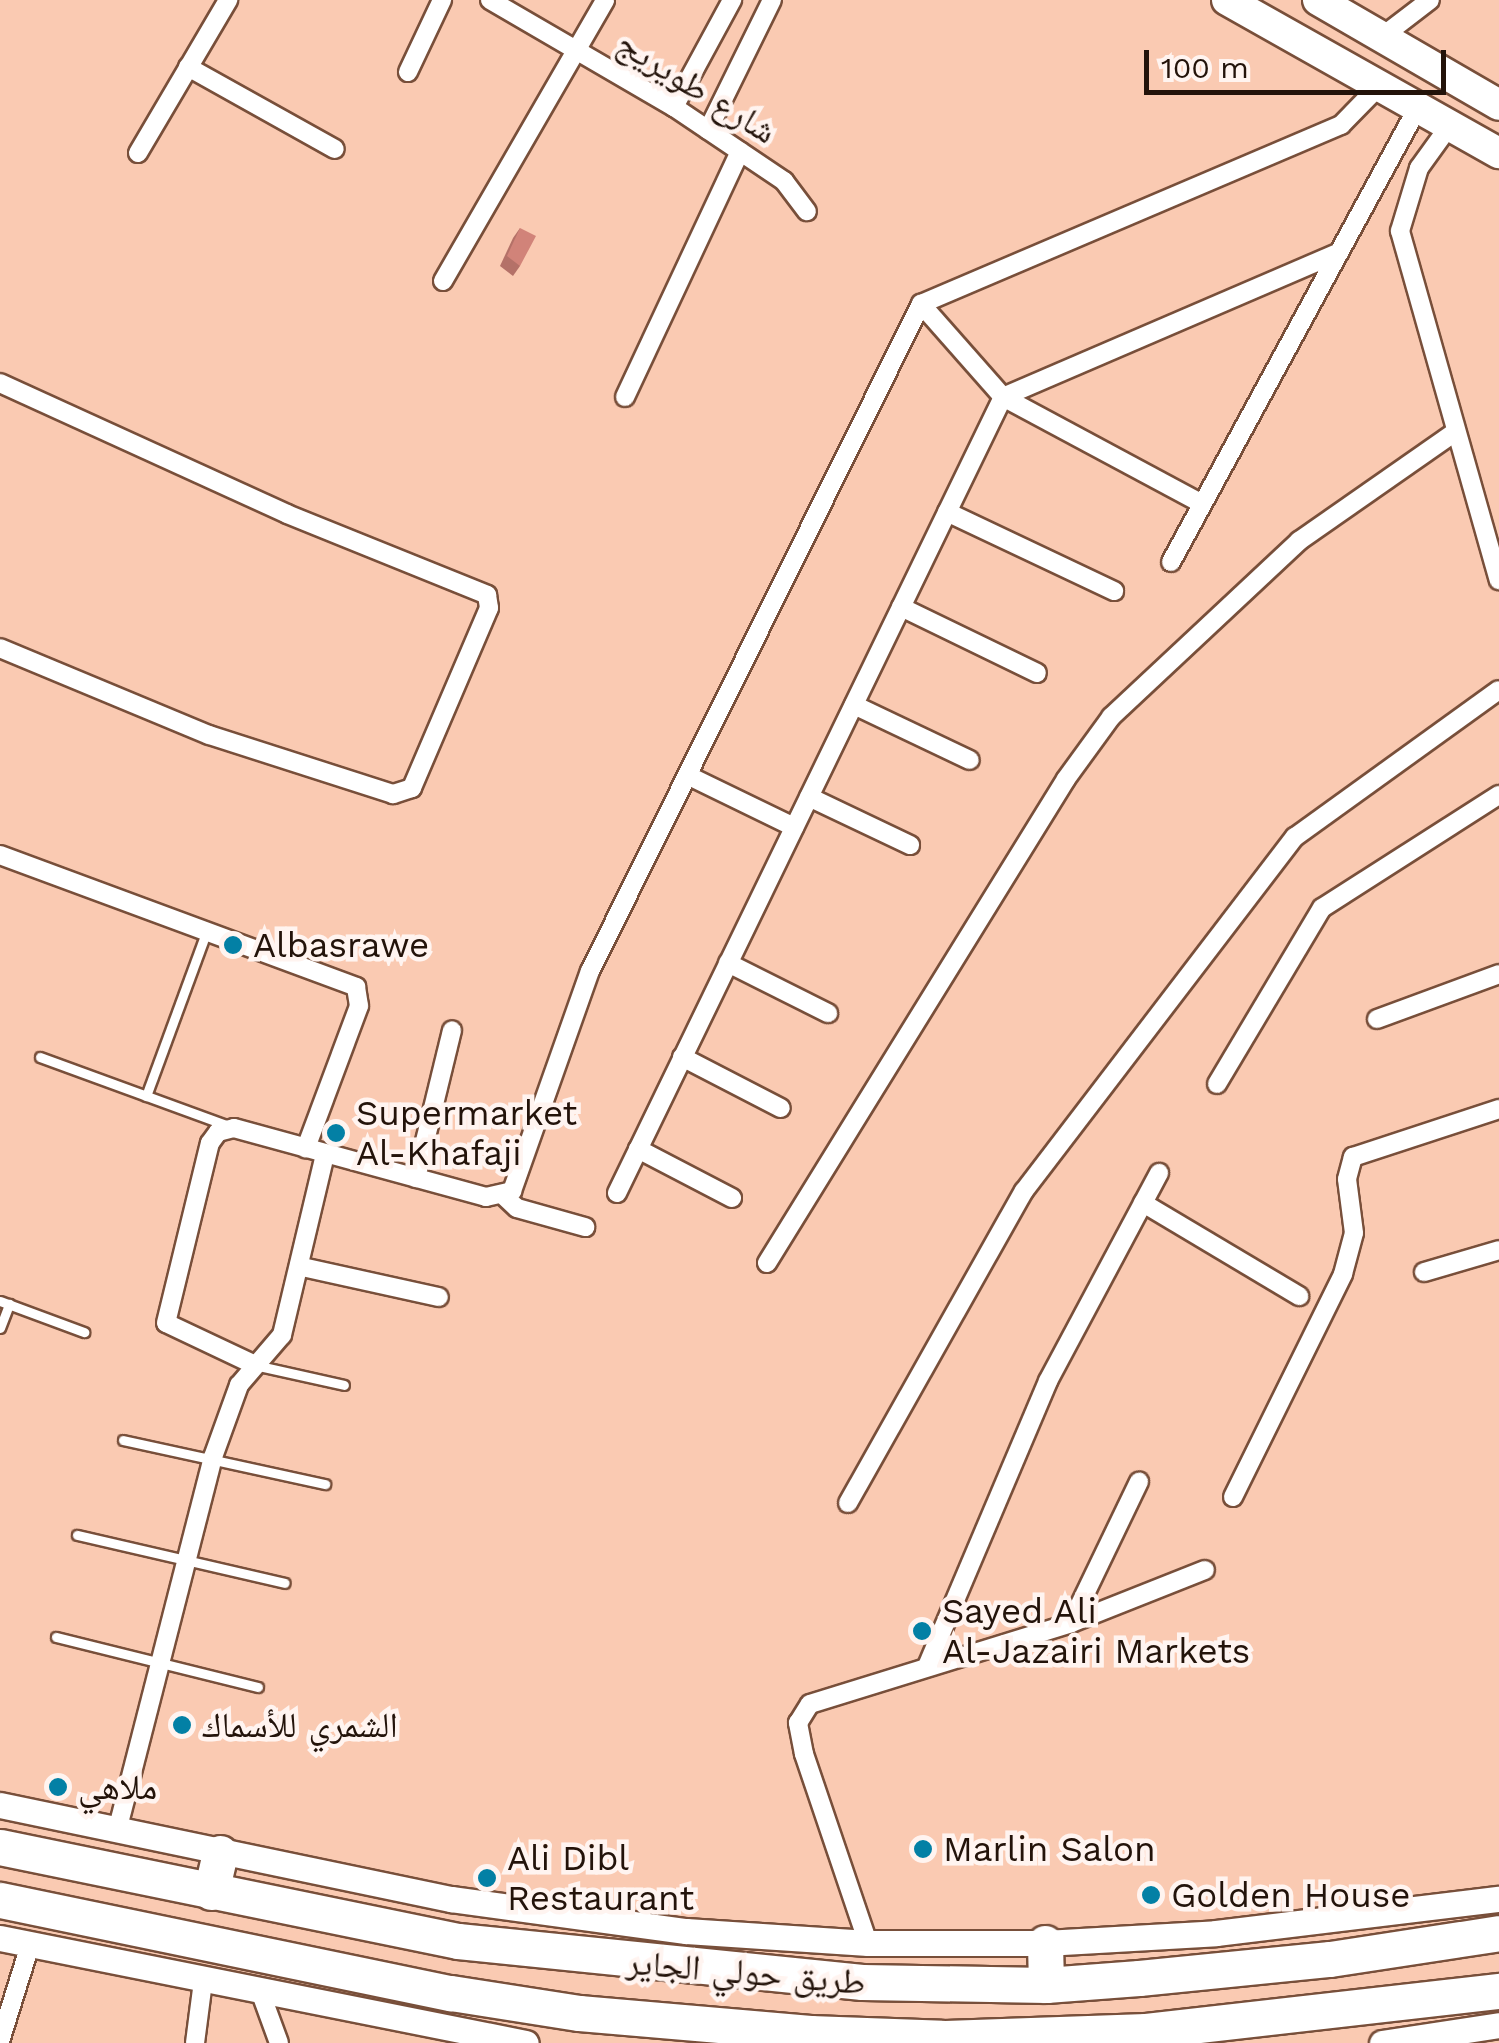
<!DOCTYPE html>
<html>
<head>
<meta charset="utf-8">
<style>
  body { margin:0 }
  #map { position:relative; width:1499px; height:2043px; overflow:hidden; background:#facab2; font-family:"Work Sans","Noto Naskh Arabic",sans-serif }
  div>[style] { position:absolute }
  .roads { filter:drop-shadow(2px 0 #784f3a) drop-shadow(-2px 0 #784f3a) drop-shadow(0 2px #784f3a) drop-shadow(0 -2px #784f3a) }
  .lane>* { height:9px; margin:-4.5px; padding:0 4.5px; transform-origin:4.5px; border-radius:4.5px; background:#fff }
  .street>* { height:18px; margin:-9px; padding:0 9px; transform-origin:9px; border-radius:9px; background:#fff }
  .secondary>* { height:25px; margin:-12.5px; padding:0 12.5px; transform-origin:12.5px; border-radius:12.5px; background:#fff }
  .primary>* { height:30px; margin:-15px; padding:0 15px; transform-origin:15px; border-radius:15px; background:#fff }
  .highway>* { height:35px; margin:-17.5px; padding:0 17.5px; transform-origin:17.5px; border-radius:17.5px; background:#fff }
  .wall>* { inset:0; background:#b47168 }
  .building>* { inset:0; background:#d18379 }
  .dots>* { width:28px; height:28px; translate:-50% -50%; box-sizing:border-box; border:5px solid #fff4f0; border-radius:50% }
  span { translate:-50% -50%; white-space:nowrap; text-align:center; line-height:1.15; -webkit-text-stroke:9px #fff4f0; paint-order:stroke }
  .street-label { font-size:35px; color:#23130a }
  .poi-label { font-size:35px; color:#23130a }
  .left { translate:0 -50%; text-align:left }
  .scale { position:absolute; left:1144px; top:50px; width:302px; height:45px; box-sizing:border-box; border:5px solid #23130a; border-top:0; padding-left:12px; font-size:30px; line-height:35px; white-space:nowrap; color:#23130a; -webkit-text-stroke:8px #fff4f0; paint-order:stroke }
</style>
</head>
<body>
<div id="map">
  <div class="roads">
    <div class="lane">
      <div style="left:40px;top:1057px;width:198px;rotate:20.1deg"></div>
      <div style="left:146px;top:1096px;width:177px;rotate:-69.8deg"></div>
      <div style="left:0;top:1301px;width:90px;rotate:20.3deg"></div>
      <div style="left:0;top:1328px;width:26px;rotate:-69deg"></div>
      <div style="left:259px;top:1366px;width:87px;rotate:12.6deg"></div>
      <div style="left:123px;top:1440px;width:207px;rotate:12.3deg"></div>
      <div style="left:77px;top:1535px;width:213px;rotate:13deg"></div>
      <div style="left:56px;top:1637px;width:208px;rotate:13.9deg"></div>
    </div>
    <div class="street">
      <div style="left:490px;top:0;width:213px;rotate:30.2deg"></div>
      <div style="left:674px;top:107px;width:133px;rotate:33.9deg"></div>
      <div style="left:784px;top:181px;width:38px;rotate:53deg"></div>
      <div style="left:1383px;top:36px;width:59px;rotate:-37.5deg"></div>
      <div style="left:188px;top:67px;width:168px;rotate:29.2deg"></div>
      <div style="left:408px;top:72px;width:80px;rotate:-64.7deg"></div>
      <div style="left:674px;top:107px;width:122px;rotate:-61.5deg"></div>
      <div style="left:1450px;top:125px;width:53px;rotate:125.8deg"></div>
      <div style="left:1419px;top:168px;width:66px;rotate:106.8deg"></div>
      <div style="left:1400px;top:231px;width:363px;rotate:74.2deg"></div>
      <div style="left:708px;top:130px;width:145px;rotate:-63.8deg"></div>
      <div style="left:138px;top:153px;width:178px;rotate:-59.5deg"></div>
      <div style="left:443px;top:281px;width:324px;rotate:-60deg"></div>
      <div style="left:921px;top:304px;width:124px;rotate:48.6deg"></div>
      <div style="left:1003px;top:397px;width:225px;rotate:28.2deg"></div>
      <div style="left:0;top:383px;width:315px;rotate:24.5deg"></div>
      <div style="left:287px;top:514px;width:216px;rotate:22deg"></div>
      <div style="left:487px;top:595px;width:13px;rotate:81deg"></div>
      <div style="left:489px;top:608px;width:196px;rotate:113.2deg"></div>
      <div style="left:412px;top:788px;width:20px;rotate:162deg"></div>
      <div style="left:393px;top:794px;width:193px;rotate:-162.2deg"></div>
      <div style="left:209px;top:735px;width:226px;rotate:-157.4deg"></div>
      <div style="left:625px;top:397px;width:271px;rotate:-64.9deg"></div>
      <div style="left:947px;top:512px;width:185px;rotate:25.3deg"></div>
      <div style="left:1171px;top:562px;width:518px;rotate:-61.5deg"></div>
      <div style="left:901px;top:607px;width:151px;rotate:25.9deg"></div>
      <div style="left:854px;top:705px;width:128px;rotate:25.4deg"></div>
      <div style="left:689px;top:776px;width:117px;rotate:25.9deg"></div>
      <div style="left:809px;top:797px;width:112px;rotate:25.4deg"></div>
      <div style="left:0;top:855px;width:380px;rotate:20.3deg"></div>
      <div style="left:356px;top:987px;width:19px;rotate:81deg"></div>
      <div style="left:359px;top:1006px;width:152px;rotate:110.5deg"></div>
      <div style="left:728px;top:963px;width:112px;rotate:26.6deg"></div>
      <div style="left:1377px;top:1019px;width:130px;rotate:-20.2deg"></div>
      <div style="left:682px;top:1057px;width:111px;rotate:27.3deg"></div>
      <div style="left:1217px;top:1084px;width:205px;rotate:-59.2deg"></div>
      <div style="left:1322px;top:908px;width:210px;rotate:-32.6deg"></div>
      <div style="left:638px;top:1149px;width:106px;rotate:27.5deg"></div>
      <div style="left:416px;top:1178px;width:152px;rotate:-76.3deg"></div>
      <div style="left:617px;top:1193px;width:885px;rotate:-64.13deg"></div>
      <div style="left:1003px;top:397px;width:366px;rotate:-23.3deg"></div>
      <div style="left:505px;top:1197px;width:16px;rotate:43deg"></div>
      <div style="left:517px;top:1208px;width:71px;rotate:15.6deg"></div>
      <div style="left:1143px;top:1203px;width:182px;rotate:30.8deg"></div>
      <div style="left:767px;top:1263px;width:569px;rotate:-58.29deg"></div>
      <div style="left:1066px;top:779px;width:77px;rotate:-54deg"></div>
      <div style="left:1111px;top:717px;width:258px;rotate:-43.1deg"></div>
      <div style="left:1299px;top:541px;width:189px;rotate:-34.9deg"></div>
      <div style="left:302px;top:1267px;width:140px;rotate:12.4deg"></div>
      <div style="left:1424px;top:1272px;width:78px;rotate:-16.3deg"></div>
      <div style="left:255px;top:1365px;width:98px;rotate:-154.7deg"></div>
      <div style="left:166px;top:1323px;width:185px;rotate:-76.3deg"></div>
      <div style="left:210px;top:1143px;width:14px;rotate:-54deg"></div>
      <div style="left:218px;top:1132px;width:16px;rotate:-14deg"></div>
      <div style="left:234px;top:1128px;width:261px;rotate:15.3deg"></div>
      <div style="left:486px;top:1197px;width:27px;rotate:-13deg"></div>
      <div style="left:512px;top:1191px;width:233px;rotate:-70.5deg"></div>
      <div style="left:590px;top:971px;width:745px;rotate:-63.61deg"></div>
      <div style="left:921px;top:304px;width:457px;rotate:-23.1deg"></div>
      <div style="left:1341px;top:125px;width:54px;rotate:-45.7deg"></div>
      <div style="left:1233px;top:1497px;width:249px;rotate:-63.7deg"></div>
      <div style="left:1343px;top:1274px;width:42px;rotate:-75deg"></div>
      <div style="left:1354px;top:1233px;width:54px;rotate:-97.4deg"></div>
      <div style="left:1347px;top:1179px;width:23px;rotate:-75deg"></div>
      <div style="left:1353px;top:1157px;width:154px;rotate:-18.2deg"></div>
      <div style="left:848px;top:1503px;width:358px;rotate:-60.6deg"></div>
      <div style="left:1024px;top:1191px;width:446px;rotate:-52.6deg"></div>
      <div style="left:1295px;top:837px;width:251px;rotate:-35.8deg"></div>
      <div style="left:1071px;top:1623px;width:157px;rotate:-64.3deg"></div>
      <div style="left:928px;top:1664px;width:307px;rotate:-67deg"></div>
      <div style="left:1048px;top:1381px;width:236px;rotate:-61.9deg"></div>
      <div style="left:117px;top:1831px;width:386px;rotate:-75.6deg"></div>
      <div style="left:213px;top:1457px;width:77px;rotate:-70.1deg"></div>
      <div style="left:239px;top:1385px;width:66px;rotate:-49.3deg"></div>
      <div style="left:282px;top:1335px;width:186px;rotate:-76.6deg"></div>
      <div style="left:868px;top:1943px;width:200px;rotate:-108.7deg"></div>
      <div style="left:804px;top:1754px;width:32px;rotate:-101deg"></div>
      <div style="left:798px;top:1723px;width:22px;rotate:-58deg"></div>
      <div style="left:810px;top:1704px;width:273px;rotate:-17.2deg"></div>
      <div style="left:1071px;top:1623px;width:144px;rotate:-21.6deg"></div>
      <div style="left:260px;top:1991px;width:55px;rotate:69.9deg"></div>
      <div style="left:0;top:2041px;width:101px;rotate:-72.6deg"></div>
      <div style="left:195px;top:2043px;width:63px;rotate:-82.6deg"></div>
    </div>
    <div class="secondary">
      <div style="left:0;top:1805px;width:461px;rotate:11.8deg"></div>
      <div style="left:451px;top:1899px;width:237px;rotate:7.8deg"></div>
      <div style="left:686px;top:1931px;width:182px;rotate:3.8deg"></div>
      <div style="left:868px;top:1943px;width:177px"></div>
      <div style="left:1045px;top:1943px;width:171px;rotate:-3.3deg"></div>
      <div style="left:1216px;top:1933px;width:285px;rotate:-6.9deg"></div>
      <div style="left:0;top:1938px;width:536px;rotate:11.29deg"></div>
      <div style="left:1382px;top:2043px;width:118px;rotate:-8.7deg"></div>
    </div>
    <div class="primary">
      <div style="left:1227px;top:0;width:312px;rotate:29.4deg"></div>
      <div style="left:1318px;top:0;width:209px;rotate:30.1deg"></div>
    </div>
    <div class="highway">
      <div style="left:0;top:1847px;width:468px;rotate:11.6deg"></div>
      <div style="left:458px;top:1941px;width:406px;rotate:5.8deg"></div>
      <div style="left:862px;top:1982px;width:184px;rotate:0.9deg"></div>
      <div style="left:1046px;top:1985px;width:93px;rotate:-4.3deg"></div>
      <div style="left:1139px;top:1978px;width:192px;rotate:-5.7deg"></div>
      <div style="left:1330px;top:1959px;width:171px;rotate:-8.7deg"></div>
      <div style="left:211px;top:1892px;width:40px;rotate:-77deg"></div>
      <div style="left:0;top:1900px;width:460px;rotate:11.7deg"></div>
      <div style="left:451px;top:1993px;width:130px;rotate:8.9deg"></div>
      <div style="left:579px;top:2013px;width:232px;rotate:4.9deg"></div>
      <div style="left:810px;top:2033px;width:135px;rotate:2.1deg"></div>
      <div style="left:945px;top:2038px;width:201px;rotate:-2deg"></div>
      <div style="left:1146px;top:2031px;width:355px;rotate:-6.5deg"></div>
      <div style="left:1045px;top:1943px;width:42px;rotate:88.6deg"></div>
    </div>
  </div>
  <div class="wall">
    <div style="clip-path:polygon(520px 228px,520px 266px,513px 276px,500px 266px,513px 238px)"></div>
  </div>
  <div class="building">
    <div style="clip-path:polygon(520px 228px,536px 236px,520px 266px,507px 256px)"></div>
  </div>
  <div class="dots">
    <div style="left:233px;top:945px;background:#0380a5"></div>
    <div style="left:336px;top:1133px;background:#0380a5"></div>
    <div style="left:922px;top:1631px;background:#0380a5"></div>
    <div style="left:182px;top:1725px;background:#0380a5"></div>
    <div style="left:58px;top:1787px;background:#0380a5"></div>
    <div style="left:923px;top:1849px;background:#0380a5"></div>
    <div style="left:487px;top:1878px;background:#0380a5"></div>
    <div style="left:1151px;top:1895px;background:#0380a5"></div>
  </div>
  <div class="street-label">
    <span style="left:697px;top:87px;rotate:32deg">شارع طويريج</span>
    <span style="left:746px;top:1972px;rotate:5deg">طريق حولي الجاير</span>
  </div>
  <div class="poi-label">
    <span class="left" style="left:253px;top:945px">Albasrawe</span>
    <span class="left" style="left:356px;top:1133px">Supermarket<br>Al-Khafaji</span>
    <span class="left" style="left:942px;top:1631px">Sayed Ali<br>Al-Jazairi Markets</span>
    <span class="left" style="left:202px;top:1725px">الشمري للأسماك</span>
    <span class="left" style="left:78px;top:1787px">ملاهي</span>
    <span class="left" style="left:943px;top:1849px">Marlin Salon</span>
    <span class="left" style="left:507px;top:1878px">Ali Dibl<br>Restaurant</span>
    <span class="left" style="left:1171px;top:1895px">Golden House</span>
  </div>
  <div class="scale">100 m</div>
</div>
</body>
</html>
